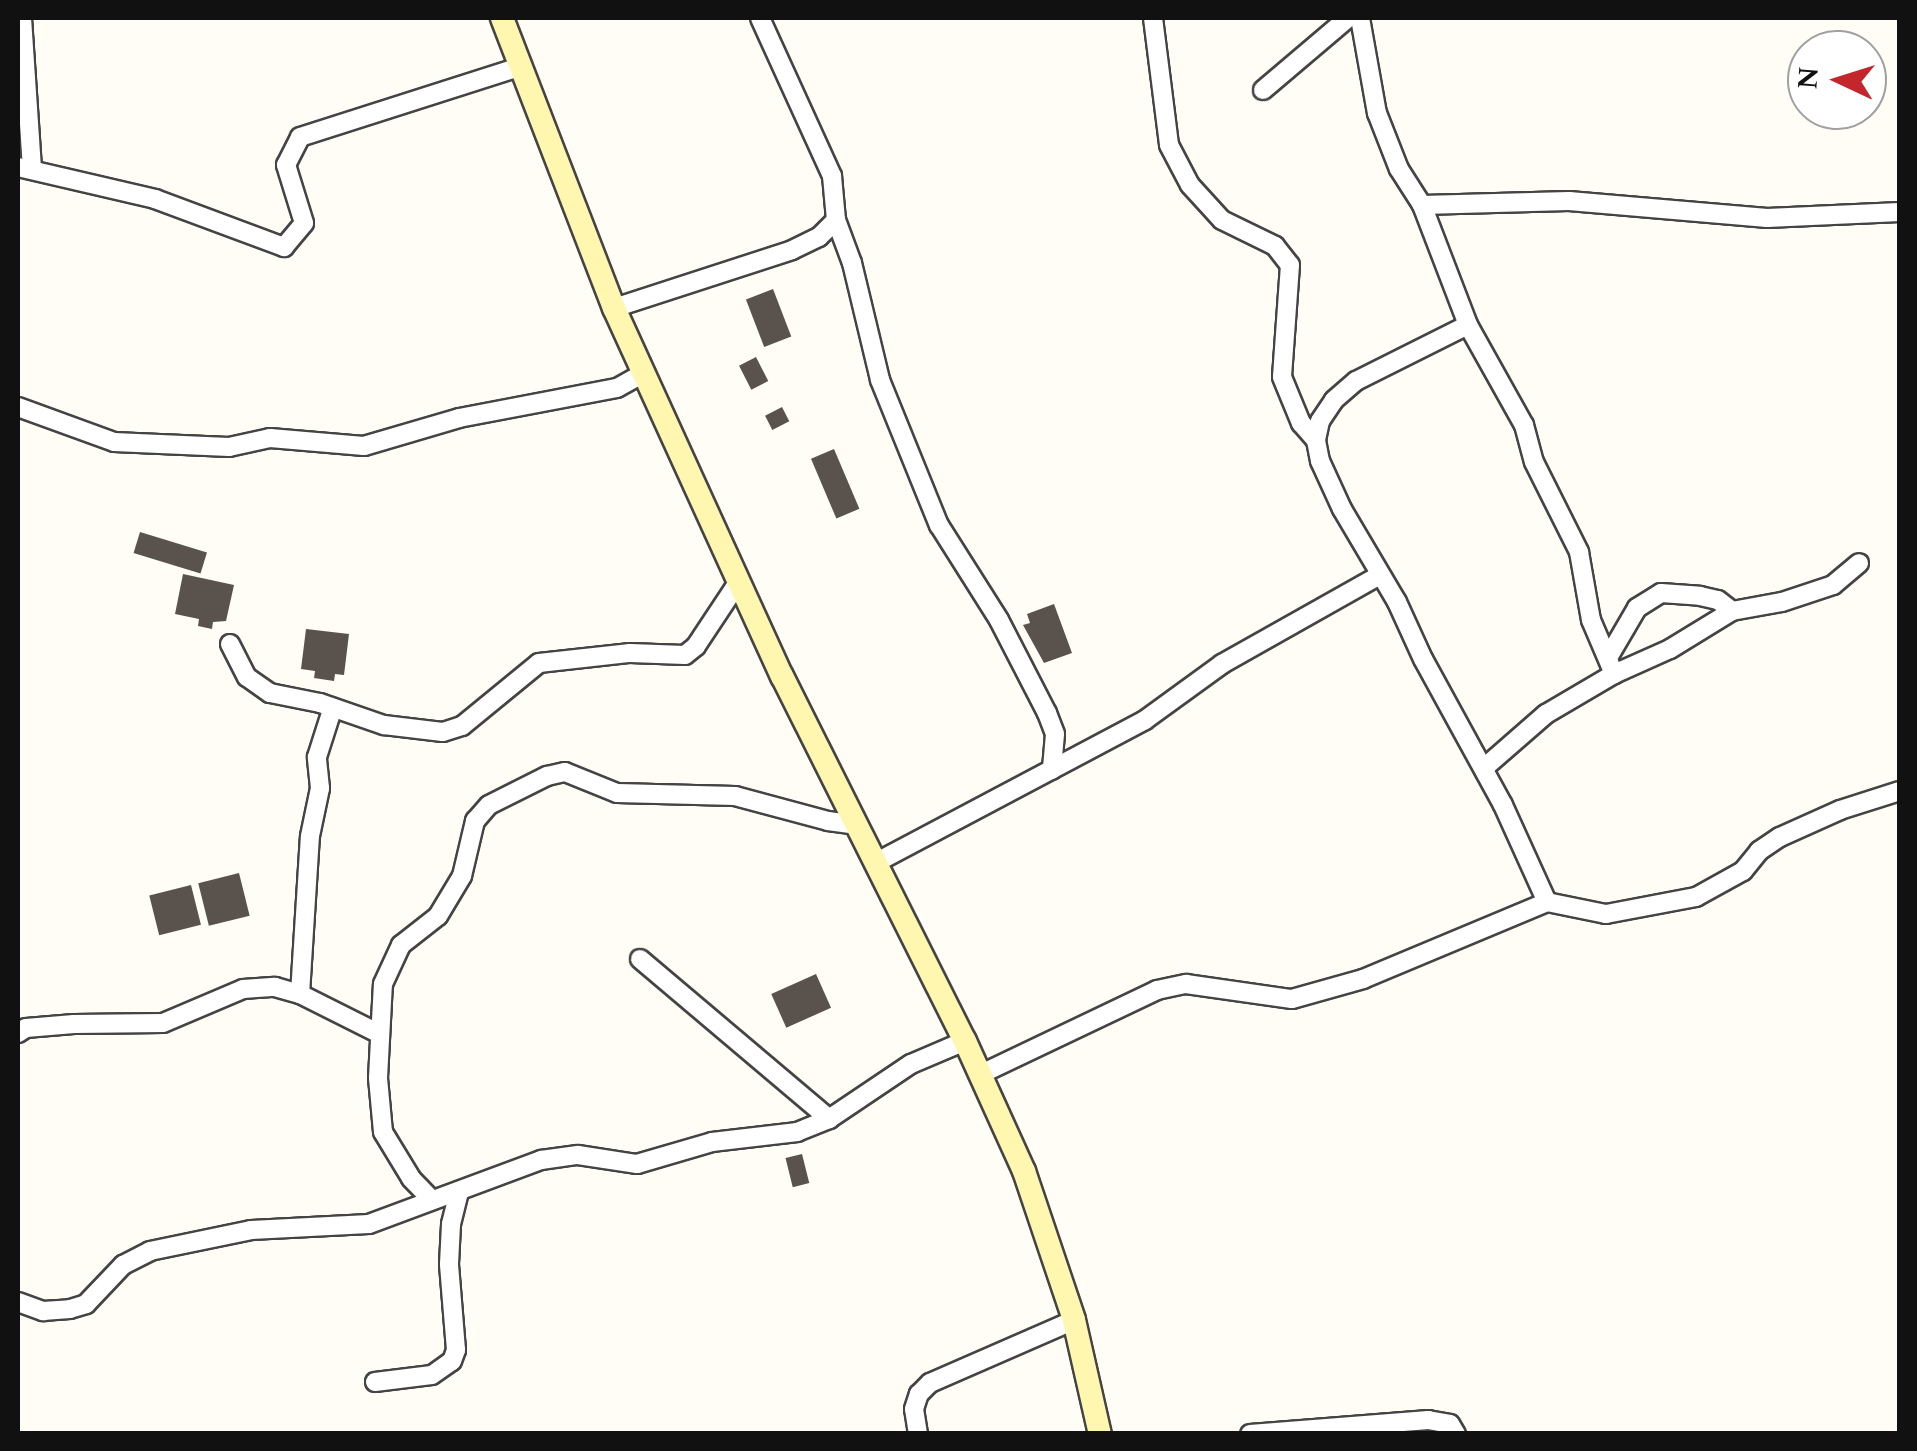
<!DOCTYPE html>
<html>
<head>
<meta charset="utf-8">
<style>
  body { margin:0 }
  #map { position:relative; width:1917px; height:1451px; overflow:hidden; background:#fffdf5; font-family:Spectral,serif }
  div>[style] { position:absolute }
  .building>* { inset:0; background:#5a524d; transform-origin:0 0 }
  .roads { filter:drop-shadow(2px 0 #444) drop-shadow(-2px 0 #444) drop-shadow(0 2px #444) drop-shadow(0 -2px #444) }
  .street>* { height:18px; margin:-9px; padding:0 9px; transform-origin:9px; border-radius:9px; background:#fff }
  .secondary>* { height:22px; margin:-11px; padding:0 11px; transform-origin:11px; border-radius:11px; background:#fff6b0 }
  span { translate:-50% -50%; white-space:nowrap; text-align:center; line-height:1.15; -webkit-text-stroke:10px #fff; paint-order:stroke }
  .frame { position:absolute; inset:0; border:20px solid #111; pointer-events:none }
  .north { position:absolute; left:1787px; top:30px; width:100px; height:100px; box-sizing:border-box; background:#fff; border:2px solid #a0a0a0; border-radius:50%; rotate:274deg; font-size:28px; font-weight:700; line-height:40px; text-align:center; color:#111 }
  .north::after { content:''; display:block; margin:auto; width:35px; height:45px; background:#c4262e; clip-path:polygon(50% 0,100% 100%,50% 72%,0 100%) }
</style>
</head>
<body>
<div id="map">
  <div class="building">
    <div style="left:773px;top:289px;width:51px;height:29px;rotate:69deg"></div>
    <div style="left:756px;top:357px;width:27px;height:19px;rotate:63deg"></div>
    <div style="left:782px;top:407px;width:16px;height:19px;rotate:63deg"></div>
    <div style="left:834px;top:449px;width:65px;height:25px;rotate:67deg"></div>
    <div style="left:140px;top:532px;width:70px;height:22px;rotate:17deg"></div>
    <div style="clip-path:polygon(183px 574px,234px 585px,226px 621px,213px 622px,212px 629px,198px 626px,199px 619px,175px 614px)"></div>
    <div style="clip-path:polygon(1054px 604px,1072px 653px,1044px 663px,1023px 625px,1030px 623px,1027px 614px)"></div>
    <div style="clip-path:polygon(306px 629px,349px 634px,344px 675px,335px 674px,334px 681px,314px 678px,315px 671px,301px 669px)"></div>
    <div style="left:239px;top:873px;width:44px;height:42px;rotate:76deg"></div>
    <div style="left:191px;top:885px;width:41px;height:43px;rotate:76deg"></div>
    <div style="left:816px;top:974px;width:37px;height:49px;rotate:66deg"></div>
    <div style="left:802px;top:1154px;width:30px;height:17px;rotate:76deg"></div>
  </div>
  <div class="roads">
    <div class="street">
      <div style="left:22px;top:18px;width:151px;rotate:86.2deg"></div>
      <div style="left:760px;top:18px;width:174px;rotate:65.5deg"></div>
      <div style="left:832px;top:176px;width:44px;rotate:84.8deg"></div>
      <div style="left:836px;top:220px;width:46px;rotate:69.6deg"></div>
      <div style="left:852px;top:263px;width:120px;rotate:76.5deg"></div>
      <div style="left:880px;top:380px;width:157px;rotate:67.9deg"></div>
      <div style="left:939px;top:525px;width:112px;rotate:57.7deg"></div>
      <div style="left:999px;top:620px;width:105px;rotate:62.7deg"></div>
      <div style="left:1047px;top:713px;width:22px;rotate:69deg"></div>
      <div style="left:1055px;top:734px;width:36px;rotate:95deg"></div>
      <div style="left:1153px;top:18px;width:128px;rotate:82.8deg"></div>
      <div style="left:1169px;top:145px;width:45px;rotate:62.3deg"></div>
      <div style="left:1190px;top:185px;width:47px;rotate:47.6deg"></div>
      <div style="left:1222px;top:220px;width:59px;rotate:26.1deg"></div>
      <div style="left:1275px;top:246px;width:24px;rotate:52deg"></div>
      <div style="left:1290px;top:265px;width:112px;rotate:94.1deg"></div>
      <div style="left:1282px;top:377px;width:50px;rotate:67.6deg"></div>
      <div style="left:1301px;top:423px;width:23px;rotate:49deg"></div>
      <div style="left:1360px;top:18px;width:97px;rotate:79.9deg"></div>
      <div style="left:1377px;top:113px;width:60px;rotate:68.6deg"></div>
      <div style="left:1399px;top:169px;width:43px;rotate:57.4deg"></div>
      <div style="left:1422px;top:205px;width:129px;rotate:69deg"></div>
      <div style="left:1263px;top:90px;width:111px;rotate:-40.3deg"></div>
      <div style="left:18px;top:167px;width:141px;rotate:13.1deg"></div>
      <div style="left:155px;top:199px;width:138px;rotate:20.4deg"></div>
      <div style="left:284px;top:247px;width:31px;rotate:-50deg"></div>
      <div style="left:304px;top:223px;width:61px;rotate:-107.2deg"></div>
      <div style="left:286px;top:165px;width:31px;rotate:-63deg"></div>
      <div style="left:300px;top:137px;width:231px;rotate:-17.7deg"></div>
      <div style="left:1422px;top:205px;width:147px;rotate:-1.6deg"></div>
      <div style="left:1569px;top:201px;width:199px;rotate:4.9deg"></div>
      <div style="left:1767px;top:218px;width:133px;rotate:-2.6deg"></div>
      <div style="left:614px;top:308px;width:187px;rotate:-18deg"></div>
      <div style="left:792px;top:250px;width:30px;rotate:-26deg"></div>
      <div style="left:819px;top:237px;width:24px;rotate:-45deg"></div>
      <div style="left:18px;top:407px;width:102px;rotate:20deg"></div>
      <div style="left:114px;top:442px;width:115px;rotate:2.5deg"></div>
      <div style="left:229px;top:447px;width:42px;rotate:-12.4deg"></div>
      <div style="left:270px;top:438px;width:94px;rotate:4.9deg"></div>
      <div style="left:364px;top:446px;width:99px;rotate:-16.4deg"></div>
      <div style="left:459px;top:418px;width:161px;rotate:-10.8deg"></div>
      <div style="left:617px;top:388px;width:31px;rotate:-29deg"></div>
      <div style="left:230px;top:644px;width:37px;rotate:63deg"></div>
      <div style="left:247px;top:677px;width:28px;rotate:35deg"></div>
      <div style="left:270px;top:693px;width:51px;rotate:11.3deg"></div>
      <div style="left:320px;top:703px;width:68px;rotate:19deg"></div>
      <div style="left:384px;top:725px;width:59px;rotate:6.8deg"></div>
      <div style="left:443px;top:732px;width:20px;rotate:-18deg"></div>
      <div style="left:462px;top:726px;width:99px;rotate:-39.3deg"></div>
      <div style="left:539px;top:663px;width:92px;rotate:-6.3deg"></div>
      <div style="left:630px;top:653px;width:55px;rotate:2.1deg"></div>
      <div style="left:685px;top:655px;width:14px;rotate:-39deg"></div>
      <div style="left:696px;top:646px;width:78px;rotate:-56.5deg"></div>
      <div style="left:1609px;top:656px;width:56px;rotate:-59.7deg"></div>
      <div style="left:1637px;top:608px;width:28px;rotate:-32deg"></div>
      <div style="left:1661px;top:593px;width:39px;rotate:4deg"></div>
      <div style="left:1700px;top:596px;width:18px;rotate:13deg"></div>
      <div style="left:1718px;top:600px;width:18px;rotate:38deg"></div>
      <div style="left:1484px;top:768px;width:82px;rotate:-41.1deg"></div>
      <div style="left:1546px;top:714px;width:79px;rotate:-30.5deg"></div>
      <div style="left:1614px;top:674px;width:61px;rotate:-24.1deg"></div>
      <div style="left:1670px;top:649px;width:73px;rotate:-31.5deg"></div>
      <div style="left:1732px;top:611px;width:51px;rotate:-10.2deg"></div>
      <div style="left:1782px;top:602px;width:54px;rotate:-18.4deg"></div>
      <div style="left:1833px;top:585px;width:34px;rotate:-40deg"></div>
      <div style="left:877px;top:862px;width:303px;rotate:-27.9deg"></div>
      <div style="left:1145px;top:720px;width:95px;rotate:-36deg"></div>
      <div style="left:1222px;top:664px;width:181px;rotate:-29.4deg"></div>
      <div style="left:1547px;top:902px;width:107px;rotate:-114.4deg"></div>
      <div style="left:1503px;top:805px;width:166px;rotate:-118.7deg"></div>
      <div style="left:1423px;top:659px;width:63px;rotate:-114.5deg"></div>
      <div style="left:1397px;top:602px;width:108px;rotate:-120.6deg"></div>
      <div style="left:1342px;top:509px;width:53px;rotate:-114.6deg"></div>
      <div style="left:1320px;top:461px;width:21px;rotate:-101deg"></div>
      <div style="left:1316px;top:440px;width:19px;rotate:-78deg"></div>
      <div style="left:1320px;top:421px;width:25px;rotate:-56deg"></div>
      <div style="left:1334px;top:400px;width:29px;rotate:-41deg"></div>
      <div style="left:1356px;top:381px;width:125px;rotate:-26.6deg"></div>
      <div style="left:1468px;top:325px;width:115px;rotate:60.8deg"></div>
      <div style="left:1524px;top:425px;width:38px;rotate:75deg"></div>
      <div style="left:1534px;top:462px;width:101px;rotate:63.4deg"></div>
      <div style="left:1579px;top:552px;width:69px;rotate:80deg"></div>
      <div style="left:1591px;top:620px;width:59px;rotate:66.9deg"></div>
      <div style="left:640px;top:959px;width:248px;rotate:40.2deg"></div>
      <div style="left:300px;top:994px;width:158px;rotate:-86.4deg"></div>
      <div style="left:310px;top:836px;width:49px;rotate:-78.2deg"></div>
      <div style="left:320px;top:788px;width:31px;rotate:-96deg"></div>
      <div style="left:317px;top:757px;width:52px;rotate:-72.3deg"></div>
      <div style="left:18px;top:1033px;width:9px;rotate:-32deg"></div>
      <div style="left:26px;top:1028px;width:48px;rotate:-4.8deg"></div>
      <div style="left:74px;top:1024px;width:89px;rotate:-0.6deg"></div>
      <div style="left:163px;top:1023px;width:87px;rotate:-23deg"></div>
      <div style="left:243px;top:989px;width:32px;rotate:-4deg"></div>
      <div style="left:275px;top:987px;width:26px;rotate:16deg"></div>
      <div style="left:300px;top:994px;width:87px;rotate:26.6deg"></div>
      <div style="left:981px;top:1074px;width:195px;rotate:-25.5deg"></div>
      <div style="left:1157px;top:990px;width:30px;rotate:-12deg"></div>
      <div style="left:1186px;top:984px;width:107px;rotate:8.1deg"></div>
      <div style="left:1292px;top:999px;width:74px;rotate:-15.7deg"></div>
      <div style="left:1363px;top:979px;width:199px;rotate:-22.7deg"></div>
      <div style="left:1547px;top:902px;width:60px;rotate:11.5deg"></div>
      <div style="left:1606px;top:914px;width:92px;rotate:-10.7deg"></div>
      <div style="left:1696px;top:897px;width:54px;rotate:-29deg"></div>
      <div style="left:1743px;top:871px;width:26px;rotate:-51deg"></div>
      <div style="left:1759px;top:851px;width:25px;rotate:-34deg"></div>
      <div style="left:1780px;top:837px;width:66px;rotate:-24.2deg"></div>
      <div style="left:1840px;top:810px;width:63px;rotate:-17.6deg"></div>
      <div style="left:431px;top:1199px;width:29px;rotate:-134deg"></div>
      <div style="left:411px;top:1178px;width:54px;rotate:-121.3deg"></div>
      <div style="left:383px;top:1132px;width:54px;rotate:-95.3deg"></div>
      <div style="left:378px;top:1078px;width:94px;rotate:-87deg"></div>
      <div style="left:383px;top:984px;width:43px;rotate:-65.2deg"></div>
      <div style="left:401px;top:945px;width:47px;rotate:-38.1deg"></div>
      <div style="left:438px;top:916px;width:47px;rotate:-59deg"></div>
      <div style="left:462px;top:876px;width:57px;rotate:-76.7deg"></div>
      <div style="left:475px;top:821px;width:21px;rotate:-49deg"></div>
      <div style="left:489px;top:805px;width:65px;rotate:-26.6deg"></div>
      <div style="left:547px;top:776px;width:18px;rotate:-13deg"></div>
      <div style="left:565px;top:772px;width:56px;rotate:22deg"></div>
      <div style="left:617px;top:793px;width:118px;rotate:1.5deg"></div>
      <div style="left:735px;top:796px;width:96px;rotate:15deg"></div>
      <div style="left:828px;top:821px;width:30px;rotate:8deg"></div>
      <div style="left:18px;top:1302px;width:27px;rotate:20deg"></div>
      <div style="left:43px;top:1311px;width:27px;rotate:-4deg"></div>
      <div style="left:70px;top:1309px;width:17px;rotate:-17deg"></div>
      <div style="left:86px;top:1304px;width:54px;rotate:-46.5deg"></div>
      <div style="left:123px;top:1265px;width:30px;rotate:-27deg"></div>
      <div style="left:150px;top:1251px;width:103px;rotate:-11.7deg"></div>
      <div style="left:251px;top:1230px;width:118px;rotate:-2.9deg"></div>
      <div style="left:369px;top:1224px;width:184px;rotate:-20.4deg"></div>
      <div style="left:541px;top:1160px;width:37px;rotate:-8deg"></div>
      <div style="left:578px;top:1155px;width:60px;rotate:8.7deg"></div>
      <div style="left:637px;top:1164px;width:78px;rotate:-16.3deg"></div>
      <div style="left:712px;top:1142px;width:86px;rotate:-6.7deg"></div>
      <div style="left:797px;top:1132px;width:35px;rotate:-22deg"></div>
      <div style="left:829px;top:1119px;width:99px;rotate:-33.9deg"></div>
      <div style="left:911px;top:1064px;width:59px;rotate:-23.1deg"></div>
      <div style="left:375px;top:1382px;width:57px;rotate:-7deg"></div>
      <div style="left:432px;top:1375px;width:24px;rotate:-35deg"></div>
      <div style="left:452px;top:1361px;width:12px;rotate:-70deg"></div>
      <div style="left:456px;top:1350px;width:86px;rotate:-94.7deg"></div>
      <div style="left:449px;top:1264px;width:40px;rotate:-87.1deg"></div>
      <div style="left:451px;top:1224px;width:34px;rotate:-76deg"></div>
      <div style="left:918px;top:1434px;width:25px;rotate:-99deg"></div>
      <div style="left:914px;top:1409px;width:16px;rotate:-72deg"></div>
      <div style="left:919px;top:1394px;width:16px;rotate:-45deg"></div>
      <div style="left:930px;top:1383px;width:157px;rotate:-23.6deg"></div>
      <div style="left:1250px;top:1434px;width:179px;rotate:-4.5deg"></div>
      <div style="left:1428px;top:1420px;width:22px;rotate:10deg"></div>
      <div style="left:1450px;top:1424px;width:12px;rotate:59deg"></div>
    </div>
    <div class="secondary">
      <div style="left:502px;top:18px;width:311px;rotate:68.9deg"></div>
      <div style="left:614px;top:308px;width:405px;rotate:65.5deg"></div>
      <div style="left:782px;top:676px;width:408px;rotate:63.4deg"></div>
      <div style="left:965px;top:1041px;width:143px;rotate:65.6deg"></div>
      <div style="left:1024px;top:1171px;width:157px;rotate:71.4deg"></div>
      <div style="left:1074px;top:1320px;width:117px;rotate:77.2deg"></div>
    </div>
  </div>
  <div class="frame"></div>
  <div class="north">N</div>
</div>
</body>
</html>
